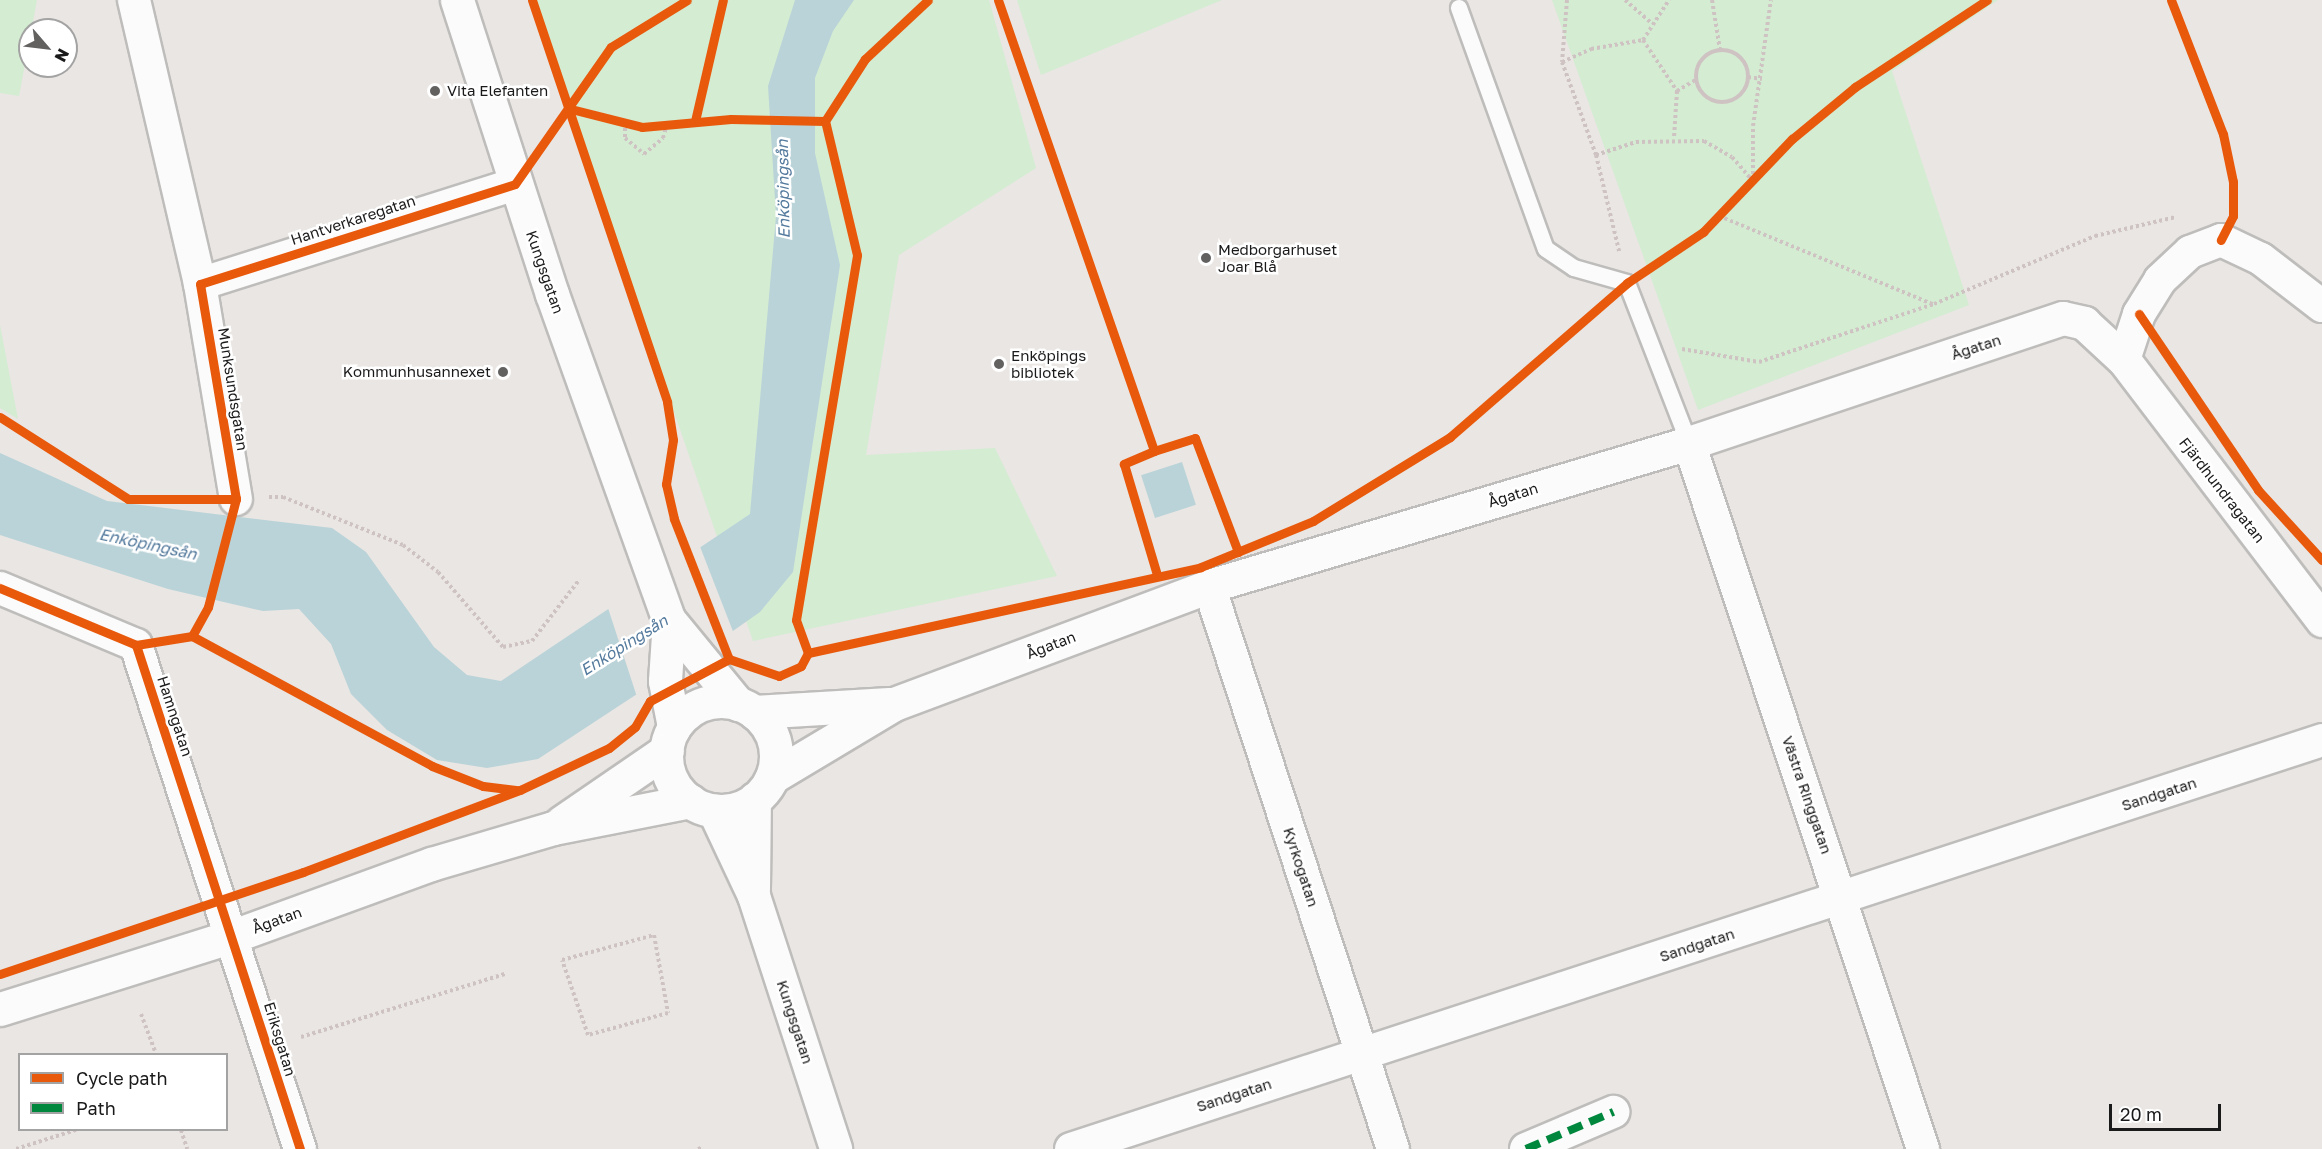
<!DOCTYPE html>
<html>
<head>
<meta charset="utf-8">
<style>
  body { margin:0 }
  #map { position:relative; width:2322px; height:1149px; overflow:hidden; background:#e9e6e3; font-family:"Golos Text",sans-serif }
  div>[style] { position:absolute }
  .park>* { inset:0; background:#d4ecd2 }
  .water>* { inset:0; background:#bad3d8; transform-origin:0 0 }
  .pier>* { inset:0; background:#e9e6e3 }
  .path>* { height:4px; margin-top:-2px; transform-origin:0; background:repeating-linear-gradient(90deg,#cec3c2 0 3px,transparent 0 6px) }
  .path>.ring { margin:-2px; padding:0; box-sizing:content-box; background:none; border:4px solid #cec3c2; border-radius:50% }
  .roads { filter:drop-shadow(2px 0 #bebdbb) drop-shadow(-2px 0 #bebdbb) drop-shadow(0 2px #bebdbb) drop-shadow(0 -2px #bebdbb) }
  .service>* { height:16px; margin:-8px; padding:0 8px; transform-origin:8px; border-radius:8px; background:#fcfbfb }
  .minor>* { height:32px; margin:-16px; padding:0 16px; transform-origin:16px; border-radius:16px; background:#fcfbfb }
  .tertiary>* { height:33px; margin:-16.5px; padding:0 16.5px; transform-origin:16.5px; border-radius:16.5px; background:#fcfbfb }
  .tertiary>.ring { margin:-16.5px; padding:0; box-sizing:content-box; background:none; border:33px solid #fcfbfb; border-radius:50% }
  .quiet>* { height:8px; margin-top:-4px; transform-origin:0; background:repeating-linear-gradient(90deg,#00873e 0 15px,transparent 0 23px) }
  .cycleway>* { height:9px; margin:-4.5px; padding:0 4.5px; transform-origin:4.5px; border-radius:4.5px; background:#e8590c }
  .dots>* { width:16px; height:16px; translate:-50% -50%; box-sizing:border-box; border:3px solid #fff; border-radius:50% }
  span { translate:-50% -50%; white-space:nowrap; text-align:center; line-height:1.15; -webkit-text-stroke:5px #fff; paint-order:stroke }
  .poi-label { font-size:15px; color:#1a1a1a }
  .left { translate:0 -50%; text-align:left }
  .right { translate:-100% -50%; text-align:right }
  .street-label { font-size:15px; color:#1a1a1a }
  .water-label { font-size:16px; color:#547a9d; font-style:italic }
  .legend { position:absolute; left:18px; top:1053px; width:210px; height:78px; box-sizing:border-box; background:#fff; border:2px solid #a3a3a3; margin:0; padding:8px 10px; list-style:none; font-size:18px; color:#1a1a1a }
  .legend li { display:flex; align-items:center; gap:12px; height:30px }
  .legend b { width:30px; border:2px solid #a3a3a3 }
  .north { position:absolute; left:18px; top:18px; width:60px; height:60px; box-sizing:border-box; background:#fff; border:2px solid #a3a3a3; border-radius:50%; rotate:118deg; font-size:16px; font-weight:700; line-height:24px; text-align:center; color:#1a1a1a }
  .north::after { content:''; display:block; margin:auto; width:21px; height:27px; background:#626160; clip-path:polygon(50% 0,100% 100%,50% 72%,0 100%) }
  .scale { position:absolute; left:2109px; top:1104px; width:112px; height:27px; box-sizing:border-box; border:3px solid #1a1a1a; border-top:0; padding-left:8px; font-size:18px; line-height:21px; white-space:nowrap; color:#1a1a1a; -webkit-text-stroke:4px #fff; paint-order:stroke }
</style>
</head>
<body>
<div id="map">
  <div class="park">
    <div style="clip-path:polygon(0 0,37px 0,19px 96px,0 93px)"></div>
    <div style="clip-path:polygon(532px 0,989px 0,1036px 168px,899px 255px,866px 455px,995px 448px,1057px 576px,753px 641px)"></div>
    <div style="clip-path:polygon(1017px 0,1222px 0,1041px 75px)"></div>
    <div style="clip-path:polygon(1552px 0,1998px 0,1892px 71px,1969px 305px,1698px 410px)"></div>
    <div style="clip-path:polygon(0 325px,18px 419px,0 408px)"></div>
  </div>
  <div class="water">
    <div style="clip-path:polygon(795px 0,854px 0,833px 31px,815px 78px,815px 153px,840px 265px,793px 572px,760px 612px,730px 633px,538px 759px,487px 768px,437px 760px,387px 730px,351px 694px,331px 644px,299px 609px,263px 611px,168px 589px,0 535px,0 453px,107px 501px,332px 528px,366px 552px,434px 647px,467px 675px,501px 681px,750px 514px,776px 216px,768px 86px)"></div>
    <div style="left:1182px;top:462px;width:45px;height:43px;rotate:72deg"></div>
  </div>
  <div class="pier">
    <div style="clip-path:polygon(699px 544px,734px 634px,637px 697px,607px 605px)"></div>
  </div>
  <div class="path">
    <div style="left:1567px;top:0;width:62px;rotate:94.6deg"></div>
    <div style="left:1562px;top:62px;width:99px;rotate:69.9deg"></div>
    <div style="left:1596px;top:155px;width:99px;rotate:76.5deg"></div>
    <div style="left:1625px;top:0;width:35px;rotate:41deg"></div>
    <div style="left:1712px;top:0;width:51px;rotate:80.9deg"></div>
    <div style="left:1643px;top:40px;width:61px;rotate:56.3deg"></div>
    <div style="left:1677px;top:91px;width:47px;rotate:93.7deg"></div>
    <div class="ring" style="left:1696px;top:50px;width:48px;height:48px"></div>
    <div style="left:1562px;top:62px;width:32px;rotate:-24deg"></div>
    <div style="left:1591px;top:49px;width:53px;rotate:-9.8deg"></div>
    <div style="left:1643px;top:40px;width:48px;rotate:-57deg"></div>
    <div style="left:1748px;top:77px;width:14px;rotate:8deg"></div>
    <div style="left:1677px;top:91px;width:23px;rotate:-31deg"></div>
    <div style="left:625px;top:122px;width:16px;rotate:90deg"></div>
    <div style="left:625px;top:138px;width:25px;rotate:40deg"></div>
    <div style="left:644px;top:154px;width:25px;rotate:-40deg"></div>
    <div style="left:663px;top:138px;width:15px;rotate:-74deg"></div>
    <div style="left:1596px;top:155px;width:42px;rotate:-18deg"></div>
    <div style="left:1636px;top:142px;width:68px;rotate:-0.8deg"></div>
    <div style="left:1704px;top:141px;width:32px;rotate:30deg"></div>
    <div style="left:1732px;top:157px;width:30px;rotate:49deg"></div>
    <div style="left:1753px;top:180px;width:54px;rotate:-90deg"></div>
    <div style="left:1753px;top:126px;width:127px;rotate:-81.9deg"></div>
    <div style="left:1719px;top:216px;width:231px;rotate:22.4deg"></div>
    <div style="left:1682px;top:349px;width:78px;rotate:9.6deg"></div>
    <div style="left:1759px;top:362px;width:184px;rotate:-18.3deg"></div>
    <div style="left:1934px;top:304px;width:175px;rotate:-22.9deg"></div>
    <div style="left:2095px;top:236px;width:83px;rotate:-13.2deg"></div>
    <div style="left:269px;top:497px;width:14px"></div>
    <div style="left:283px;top:497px;width:129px;rotate:21.8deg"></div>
    <div style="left:403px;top:545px;width:44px;rotate:37.6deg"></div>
    <div style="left:438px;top:572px;width:99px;rotate:49.1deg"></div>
    <div style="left:503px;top:647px;width:30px;rotate:-12deg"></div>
    <div style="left:532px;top:641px;width:78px;rotate:-52.3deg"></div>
    <div style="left:654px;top:935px;width:79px;rotate:79.8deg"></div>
    <div style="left:668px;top:1013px;width:83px;rotate:164.6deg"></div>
    <div style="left:588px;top:1035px;width:79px;rotate:-109.1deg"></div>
    <div style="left:562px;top:960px;width:95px;rotate:-15.2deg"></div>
    <div style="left:141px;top:1014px;width:43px;rotate:69.4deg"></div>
    <div style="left:301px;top:1037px;width:214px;rotate:-17.2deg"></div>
    <div style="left:181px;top:1130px;width:20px;rotate:72deg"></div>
    <div style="left:16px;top:1149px;width:63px;rotate:-17.6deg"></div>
    <div style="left:698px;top:1149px;width:5px;rotate:-22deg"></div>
  </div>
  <div class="roads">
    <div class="service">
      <div style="left:1459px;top:8px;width:256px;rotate:70.2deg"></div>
      <div style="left:1546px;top:249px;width:34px;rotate:34deg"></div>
      <div style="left:1574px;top:268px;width:55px;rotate:15.8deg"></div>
      <div style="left:1627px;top:283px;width:172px;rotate:68.8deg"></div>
    </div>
    <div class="minor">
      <div style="left:134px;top:0;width:292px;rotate:76.9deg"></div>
      <div style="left:200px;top:284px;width:218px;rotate:80.5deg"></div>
      <div style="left:200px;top:284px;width:330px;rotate:-17.6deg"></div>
      <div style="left:2124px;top:360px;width:48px;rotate:-71.9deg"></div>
      <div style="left:2139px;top:314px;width:40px;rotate:-58deg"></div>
      <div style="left:2160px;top:280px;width:41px;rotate:-43deg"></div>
      <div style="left:2190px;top:252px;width:33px;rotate:-21deg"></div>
      <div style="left:2221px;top:240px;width:44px;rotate:25.4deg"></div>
      <div style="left:2261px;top:259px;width:77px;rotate:37.6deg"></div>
      <div style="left:1689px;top:443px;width:744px;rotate:71.66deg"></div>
      <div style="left:1209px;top:586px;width:592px;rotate:71.9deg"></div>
      <div style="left:0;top:588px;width:147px;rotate:22.7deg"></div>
      <div style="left:136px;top:645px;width:530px;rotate:71.98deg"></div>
      <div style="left:714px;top:811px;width:94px;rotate:64.8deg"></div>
      <div style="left:754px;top:896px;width:266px;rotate:72deg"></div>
      <div style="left:754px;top:889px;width:90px;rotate:-89.4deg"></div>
      <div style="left:1071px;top:1149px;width:1316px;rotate:-18.1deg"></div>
      <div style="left:1526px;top:1149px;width:95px;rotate:-23deg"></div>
    </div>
    <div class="tertiary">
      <div style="left:457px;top:0;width:309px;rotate:72.1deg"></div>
      <div style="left:552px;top:294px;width:346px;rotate:70.3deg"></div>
      <div style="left:669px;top:620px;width:109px;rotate:50.6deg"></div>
      <div style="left:669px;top:620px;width:61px;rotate:93.8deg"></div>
      <div style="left:665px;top:681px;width:47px;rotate:78.9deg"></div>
      <div class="ring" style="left:666px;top:701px;width:77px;height:77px"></div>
      <div style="left:754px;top:712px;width:135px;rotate:-3.4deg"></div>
      <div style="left:772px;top:777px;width:142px;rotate:-30.9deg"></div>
      <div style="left:894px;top:704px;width:336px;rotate:-20.5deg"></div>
      <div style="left:1209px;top:586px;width:501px;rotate:-16.59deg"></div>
      <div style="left:1689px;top:443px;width:394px;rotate:-18.5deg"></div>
      <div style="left:2063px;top:318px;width:22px;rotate:13deg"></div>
      <div style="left:2084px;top:323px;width:54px;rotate:42.8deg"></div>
      <div style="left:2124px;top:360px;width:327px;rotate:52.7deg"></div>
      <div style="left:562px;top:822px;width:127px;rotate:-34.4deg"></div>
      <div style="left:0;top:1009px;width:244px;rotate:-17.4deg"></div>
      <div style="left:233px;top:936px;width:211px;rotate:-20deg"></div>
      <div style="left:431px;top:864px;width:127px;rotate:-16.4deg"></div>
      <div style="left:553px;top:828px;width:140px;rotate:-11.1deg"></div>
    </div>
  </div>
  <div class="quiet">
    <div style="left:1526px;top:1149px;width:95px;rotate:-23deg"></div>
  </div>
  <div class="cycleway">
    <div style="left:532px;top:0;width:424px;rotate:71.4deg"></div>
    <div style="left:667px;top:402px;width:38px;rotate:81deg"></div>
    <div style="left:673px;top:440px;width:45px;rotate:99deg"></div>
    <div style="left:666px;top:484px;width:36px;rotate:77deg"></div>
    <div style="left:674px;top:519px;width:150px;rotate:68.6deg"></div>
    <div style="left:998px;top:0;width:477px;rotate:70.9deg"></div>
    <div style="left:1154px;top:451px;width:43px;rotate:-17.6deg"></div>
    <div style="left:1195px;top:438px;width:122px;rotate:69.3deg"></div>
    <div style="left:2171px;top:0;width:144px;rotate:68.8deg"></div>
    <div style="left:2223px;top:134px;width:49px;rotate:78.2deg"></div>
    <div style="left:2233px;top:182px;width:34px;rotate:90deg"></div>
    <div style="left:2233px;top:216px;width:27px;rotate:117deg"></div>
    <div style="left:571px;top:109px;width:73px;rotate:14.2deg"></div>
    <div style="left:642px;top:127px;width:89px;rotate:-5.1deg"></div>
    <div style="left:731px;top:119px;width:94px;rotate:1.2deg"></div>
    <div style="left:695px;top:121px;width:124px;rotate:-77deg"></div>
    <div style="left:2139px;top:314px;width:212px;rotate:55.9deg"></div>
    <div style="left:2258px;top:490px;width:95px;rotate:47.6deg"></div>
    <div style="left:0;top:417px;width:152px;rotate:32.6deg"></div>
    <div style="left:128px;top:499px;width:108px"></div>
    <div style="left:1154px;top:451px;width:33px;rotate:157deg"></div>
    <div style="left:1124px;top:464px;width:116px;rotate:73.4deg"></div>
    <div style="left:0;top:588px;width:147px;rotate:22.7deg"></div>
    <div style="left:136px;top:645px;width:530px;rotate:71.98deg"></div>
    <div style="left:192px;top:636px;width:273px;rotate:28.4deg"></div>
    <div style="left:432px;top:766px;width:55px;rotate:21.4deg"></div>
    <div style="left:483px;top:786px;width:35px;rotate:7deg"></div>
    <div style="left:136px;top:645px;width:57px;rotate:-9.1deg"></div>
    <div style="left:192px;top:636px;width:33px;rotate:-61deg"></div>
    <div style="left:208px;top:607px;width:112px;rotate:-75.5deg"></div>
    <div style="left:236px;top:499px;width:218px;rotate:-99.5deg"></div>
    <div style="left:200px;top:284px;width:330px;rotate:-17.6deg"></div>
    <div style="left:515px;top:184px;width:167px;rotate:-55deg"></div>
    <div style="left:611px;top:47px;width:89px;rotate:-31.7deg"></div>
    <div style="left:808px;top:653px;width:35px;rotate:-110deg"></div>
    <div style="left:796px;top:620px;width:370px;rotate:-80.5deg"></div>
    <div style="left:857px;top:255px;width:138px;rotate:-103.4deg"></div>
    <div style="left:825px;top:121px;width:74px;rotate:-57.2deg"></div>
    <div style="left:865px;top:59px;width:86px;rotate:-43.1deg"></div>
    <div style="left:0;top:974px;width:320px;rotate:-18.6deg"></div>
    <div style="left:303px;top:872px;width:232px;rotate:-20.7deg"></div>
    <div style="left:520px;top:790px;width:98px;rotate:-25.3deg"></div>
    <div style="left:609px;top:748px;width:33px;rotate:-39deg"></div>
    <div style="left:635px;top:727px;width:30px;rotate:-60deg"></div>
    <div style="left:650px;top:701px;width:89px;rotate:-28deg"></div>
    <div style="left:729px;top:659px;width:53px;rotate:18.8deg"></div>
    <div style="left:779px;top:676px;width:24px;rotate:-24deg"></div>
    <div style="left:801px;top:666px;width:15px;rotate:-62deg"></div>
    <div style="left:808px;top:653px;width:402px;rotate:-12.3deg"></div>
    <div style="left:1201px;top:567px;width:121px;rotate:-22.3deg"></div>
    <div style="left:1313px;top:521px;width:161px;rotate:-31.5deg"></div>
    <div style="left:1450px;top:437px;width:235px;rotate:-41deg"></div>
    <div style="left:1627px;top:283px;width:92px;rotate:-33.9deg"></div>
    <div style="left:1703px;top:232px;width:129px;rotate:-46.3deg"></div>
    <div style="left:1792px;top:139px;width:82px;rotate:-39.5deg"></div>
    <div style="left:1855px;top:87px;width:158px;rotate:-33.4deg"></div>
  </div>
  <div class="dots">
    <div style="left:435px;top:91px;background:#626160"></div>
    <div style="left:1206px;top:258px;background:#626160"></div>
    <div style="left:999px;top:364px;background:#626160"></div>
    <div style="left:503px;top:372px;background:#626160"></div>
  </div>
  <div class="poi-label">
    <span class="left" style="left:447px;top:91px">Vita Elefanten</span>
    <span class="left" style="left:1218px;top:258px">Medborgarhuset<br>Joar Blå</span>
    <span class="left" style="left:1011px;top:364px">Enköpings<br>bibliotek</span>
    <span class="right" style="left:491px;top:372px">Kommunhusannexet</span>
  </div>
  <div class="street-label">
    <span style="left:353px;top:220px;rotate:-18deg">Hantverkaregatan</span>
    <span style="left:545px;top:272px;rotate:71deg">Kungsgatan</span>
    <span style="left:1976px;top:347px;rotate:-18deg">Ågatan</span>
    <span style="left:233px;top:389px;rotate:81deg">Munksundsgatan</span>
    <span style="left:2222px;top:490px;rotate:52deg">Fjärdhundragatan</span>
    <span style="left:1513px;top:495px;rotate:-17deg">Ågatan</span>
    <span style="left:1051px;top:645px;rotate:-21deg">Ågatan</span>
    <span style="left:175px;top:716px;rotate:72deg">Hamngatan</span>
    <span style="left:2159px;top:794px;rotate:-18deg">Sandgatan</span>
    <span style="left:1807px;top:795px;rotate:71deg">Västra Ringgatan</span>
    <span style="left:1301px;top:867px;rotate:72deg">Kyrkogatan</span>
    <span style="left:277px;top:920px;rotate:-20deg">Ågatan</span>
    <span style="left:1697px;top:945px;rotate:-18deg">Sandgatan</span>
    <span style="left:795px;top:1022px;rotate:72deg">Kungsgatan</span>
    <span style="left:280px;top:1039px;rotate:73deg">Eriksgatan</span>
    <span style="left:1234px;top:1095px;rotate:-18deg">Sandgatan</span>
  </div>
  <div class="water-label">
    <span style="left:783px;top:189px;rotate:-91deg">Enköpingsån</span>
    <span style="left:148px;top:544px;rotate:12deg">Enköpingsån</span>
    <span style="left:624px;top:645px;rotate:-32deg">Enköpingsån</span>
  </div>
  <ul class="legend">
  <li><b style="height:8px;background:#e8590c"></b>Cycle path</li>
  <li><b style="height:8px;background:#00873e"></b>Path</li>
  </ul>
  <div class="north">N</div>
  <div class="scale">20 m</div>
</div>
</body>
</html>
